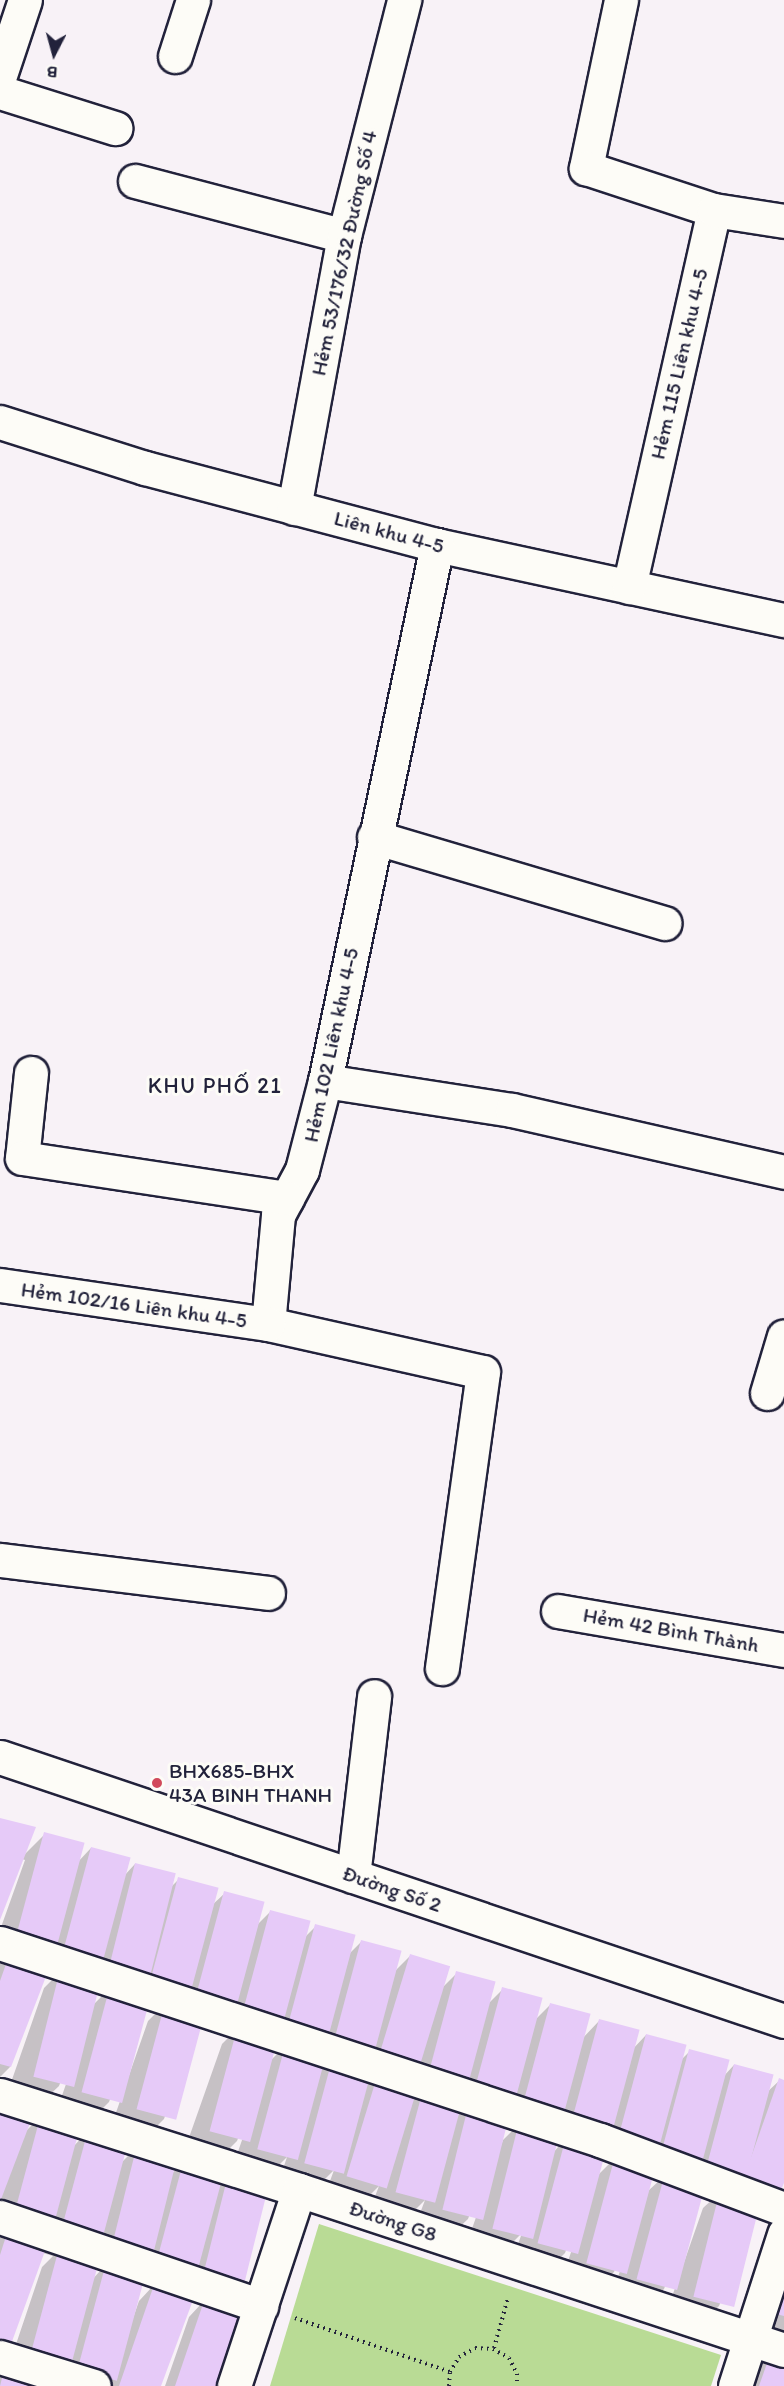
<!DOCTYPE html>
<html>
<head>
<meta charset="utf-8">
<style>
  body { margin:0 }
  #map { position:relative; width:784px; height:2386px; overflow:hidden; background:#f8f2f7; font-family:Itim,sans-serif }
  div>[style] { position:absolute }
  .green>* { inset:0; background:#b9db95 }
  .shadow>* { inset:0; background:#0003 }
  .building>* { inset:0; background:#e6caf8; transform-origin:0 0 }
  .path>* { height:4px; margin-top:-2px; transform-origin:0; background:repeating-linear-gradient(90deg,#22223b 0 1.5px,transparent 0 6px) }
  .roads { filter:drop-shadow(2px 0 #22223b) drop-shadow(-2px 0 #22223b) drop-shadow(0 2px #22223b) drop-shadow(0 -2px #22223b) }
  .minor>* { height:33px; margin:-16.5px; padding:0 16.5px; transform-origin:16.5px; border-radius:16.5px; background:#fdfcf7 }
  .dots>* { width:16px; height:16px; translate:-50% -50%; box-sizing:border-box; border:3px solid #fdfcf7; border-radius:50% }
  span { translate:-50% -50%; white-space:nowrap; text-align:center; line-height:1.15; -webkit-text-stroke:6px #fdfcf7; paint-order:stroke }
  .street-label { font-size:21px; color:#22223b }
  .poi-label { font-size:21px; color:#22223b }
  .left { translate:0 -50%; text-align:left }
  .neighbourhood-label { font-size:22px; color:#22223b; letter-spacing:1.5px }
  .north { position:absolute; left:24px; top:24px; width:60px; height:60px; -webkit-text-stroke:4px #fdfcf7; paint-order:stroke; rotate:186deg; font-size:16px; font-weight:700; line-height:24px; text-align:center; color:#22223b }
  .north::after { content:''; display:block; margin:auto; width:21px; height:27px; background:#22223b; clip-path:polygon(50% 0,100% 100%,50% 72%,0 100%) }
</style>
</head>
<body>
<div id="map">
  <div class="green">
    <div style="clip-path:polygon(319px 2224px,721px 2355px,711px 2386px,270px 2386px)"></div>
  </div>
  <div class="shadow">
    <div style="clip-path:polygon(evenodd,0 1819px,24px 1855px,45px 1834px,76px 1864px,91px 1848px,123px 1877px,135px 1864px,168px 1890px,179px 1879px,210px 1907px,225px 1893px,253px 1929px,270px 1912px,302px 1940px,316px 1926px,346px 1957px,361px 1942px,391px 1975px,410px 1956px,439px 1991px,457px 1973px,486px 2006px,503px 1989px,532px 2023px,550px 2005px,579px 2042px,599px 2021px,630px 2052px,646px 2035px,678px 2063px,690px 2051px,722px 2078px,734px 2065px,765px 2094px,780px 2080px,784px 2081px,784px 2179px,756px 2209px,719px 2306px,702px 2322px,667px 2311px,703px 2208px,715px 2197px,701px 2192px,664px 2289px,647px 2306px,612px 2294px,648px 2191px,661px 2179px,651px 2175px,614px 2272px,597px 2289px,562px 2278px,598px 2175px,612px 2161px,601px 2158px,565px 2253px,548px 2270px,513px 2258px,522px 2233px,501px 2254px,467px 2243px,503px 2140px,513px 2130px,503px 2127px,468px 2219px,451px 2235px,416px 2224px,425px 2200px,405px 2220px,371px 2207px,379px 2186px,361px 2204px,326px 2192px,334px 2170px,314px 2190px,280px 2178px,287px 2157px,269px 2175px,234px 2163px,256px 2100px,254px 2099px,237px 2141px,220px 2158px,186px 2146px,222px 2044px,230px 2036px,200px 2022px,164px 2119px,147px 2136px,112px 2124px,148px 2021px,159px 2010px,146px 2005px,109px 2102px,92px 2119px,58px 2107px,94px 2004px,106px 1992px,96px 1989px,59px 2086px,42px 2102px,8px 2091px,44px 1988px,57px 1975px,46px 1971px,10px 2067px,0 2077px,0 1963px,5px 1958px,0 1930px,25px 1860px,22px 1859px,0 1916px,0 1819px,375px 2018px,377px 2019px,361px 2065px,360px 2056px,375px 2018px,0 1819px,274px 2049px,280px 2051px,267px 2064px,274px 2049px,0 1819px,574px 2054px,576px 2055px,550px 2131px,549px 2119px,574px 2054px,0 1819px,508px 2085px,511px 2086px,501px 2113px,508px 2085px,0 1819px,457px 2111px,461px 2112px,454px 2120px,457px 2111px,0 1819px,554px 2143px,560px 2145px,550px 2156px,554px 2143px)"></div>
    <div style="clip-path:polygon(evenodd,0 2102px,25px 2132px,41px 2116px,71px 2149px,88px 2131px,117px 2167px,138px 2146px,168px 2177px,185px 2161px,216px 2189px,229px 2176px,228px 2291px,216px 2386px,165px 2386px,189px 2317px,201px 2304px,191px 2301px,160px 2386px,109px 2386px,139px 2301px,152px 2287px,141px 2284px,106px 2380px,47px 2386px,0 2386px,0 2373px,8px 2368px,42px 2267px,53px 2256px,43px 2253px,0 2354px,0 2102px,111px 2185px,113px 2186px,89px 2258px,88px 2246px,111px 2185px,0 2102px,94px 2269px,100px 2271px,90px 2282px,94px 2269px)"></div>
    <div style="clip-path:polygon(784px 2264px,784px 2339px,761px 2331px)"></div>
    <div style="clip-path:polygon(773px 2351px,784px 2386px,749px 2386px,756px 2368px)"></div>
  </div>
  <div class="building">
    <div style="clip-path:polygon(0 1818px,36px 1827px,0 1920px)"></div>
    <div style="left:44px;top:1832px;width:42px;height:110px;rotate:15deg"></div>
    <div style="left:91px;top:1847px;width:41px;height:110px;rotate:15deg"></div>
    <div style="left:135px;top:1863px;width:42px;height:110px;rotate:14deg"></div>
    <div style="left:178px;top:1877px;width:42px;height:110px;rotate:15deg"></div>
    <div style="left:224px;top:1891px;width:42px;height:111px;rotate:15deg"></div>
    <div style="left:270px;top:1910px;width:42px;height:110px;rotate:15deg"></div>
    <div style="left:315px;top:1924px;width:42px;height:110px;rotate:15deg"></div>
    <div style="left:361px;top:1940px;width:42px;height:111px;rotate:15deg"></div>
    <div style="clip-path:polygon(11px 1950px,52px 1961px,11px 2067px,0 2064px,0 1981px)"></div>
    <div style="left:410px;top:1954px;width:42px;height:111px;rotate:17deg"></div>
    <div style="left:60px;top:1970px;width:42px;height:110px;rotate:14deg"></div>
    <div style="left:456px;top:1971px;width:41px;height:111px;rotate:15deg"></div>
    <div style="left:110px;top:1986px;width:42px;height:110px;rotate:15deg"></div>
    <div style="left:502px;top:1987px;width:42px;height:111px;rotate:15deg"></div>
    <div style="left:165px;top:2003px;width:41px;height:110px;rotate:15deg"></div>
    <div style="left:550px;top:2003px;width:42px;height:111px;rotate:15deg"></div>
    <div style="left:599px;top:2019px;width:42px;height:110px;rotate:15deg"></div>
    <div style="left:238px;top:2025px;width:42px;height:110px;rotate:15deg"></div>
    <div style="left:646px;top:2034px;width:42px;height:110px;rotate:15deg"></div>
    <div style="left:286px;top:2042px;width:42px;height:111px;rotate:15deg"></div>
    <div style="left:689px;top:2049px;width:42px;height:111px;rotate:15deg"></div>
    <div style="left:333px;top:2056px;width:41px;height:111px;rotate:15deg"></div>
    <div style="left:734px;top:2064px;width:41px;height:110px;rotate:15deg"></div>
    <div style="left:379px;top:2070px;width:42px;height:111px;rotate:17deg"></div>
    <div style="clip-path:polygon(779px 2078px,784px 2080px,784px 2183px,779px 2195px,742px 2183px)"></div>
    <div style="left:424px;top:2086px;width:41px;height:110px;rotate:15deg"></div>
    <div style="clip-path:polygon(0 2101px,35px 2110px,0 2202px)"></div>
    <div style="left:469px;top:2103px;width:42px;height:110px;rotate:14deg"></div>
    <div style="left:41px;top:2114px;width:41px;height:111px;rotate:15deg"></div>
    <div style="left:519px;top:2122px;width:42px;height:110px;rotate:14deg"></div>
    <div style="left:88px;top:2130px;width:42px;height:110px;rotate:15deg"></div>
    <div style="left:566px;top:2137px;width:42px;height:110px;rotate:15deg"></div>
    <div style="left:137px;top:2145px;width:42px;height:110px;rotate:14deg"></div>
    <div style="left:615px;top:2156px;width:42px;height:111px;rotate:15deg"></div>
    <div style="left:184px;top:2159px;width:42px;height:111px;rotate:15deg"></div>
    <div style="left:665px;top:2173px;width:42px;height:110px;rotate:15deg"></div>
    <div style="left:228px;top:2175px;width:42px;height:110px;rotate:14deg"></div>
    <div style="left:720px;top:2190px;width:42px;height:110px;rotate:14deg"></div>
    <div style="clip-path:polygon(8px 2230px,49px 2240px,10px 2347px,0 2343px,0 2255px)"></div>
    <div style="left:59px;top:2248px;width:42px;height:111px;rotate:15deg"></div>
    <div style="left:106px;top:2263px;width:41px;height:111px;rotate:15deg"></div>
    <div style="clip-path:polygon(155px 2282px,196px 2292px,161px 2386px,119px 2386px)"></div>
    <div style="clip-path:polygon(784px 2293px,784px 2316px,776px 2314px)"></div>
    <div style="clip-path:polygon(205px 2298px,246px 2309px,217px 2386px,175px 2386px)"></div>
    <div style="clip-path:polygon(772px 2349px,784px 2352px,784px 2386px,759px 2386px)"></div>
    <div style="clip-path:polygon(5px 2366px,42px 2386px,0 2386px)"></div>
  </div>
  <div class="path">
    <div style="left:295px;top:2318px;width:164px;rotate:19.2deg"></div>
    <div style="left:494px;top:2348px;width:52px;rotate:-74.4deg"></div>
    <div style="left:449px;top:2386px;width:14px;rotate:-86deg"></div>
    <div style="left:450px;top:2372px;width:17px;rotate:-59deg"></div>
    <div style="left:459px;top:2357px;width:18px;rotate:-29deg"></div>
    <div style="left:475px;top:2348px;width:18px;rotate:3deg"></div>
    <div style="left:493px;top:2349px;width:18px;rotate:29deg"></div>
    <div style="left:509px;top:2358px;width:18px;rotate:63deg"></div>
    <div style="left:517px;top:2374px;width:12px;rotate:90deg"></div>
  </div>
  <div class="roads">
    <div class="minor">
      <div style="left:621px;top:0;width:172px;rotate:101.8deg"></div>
      <div style="left:586px;top:168px;width:135px;rotate:18.2deg"></div>
      <div style="left:175px;top:56px;width:59px;rotate:-72.2deg"></div>
      <div style="left:0;top:75px;width:79px;rotate:-71.6deg"></div>
      <div style="left:0;top:92px;width:121px;rotate:17.4deg"></div>
      <div style="left:135px;top:181px;width:216px;rotate:14.7deg"></div>
      <div style="left:0;top:422px;width:152px;rotate:17.6deg"></div>
      <div style="left:145px;top:468px;width:302px;rotate:14.8deg"></div>
      <div style="left:437px;top:545px;width:355px;rotate:12.2deg"></div>
      <div style="left:294px;top:508px;width:277px;rotate:-79.6deg"></div>
      <div style="left:344px;top:236px;width:244px;rotate:-75.7deg"></div>
      <div style="left:437px;top:545px;width:548px;rotate:101.8deg"></div>
      <div style="left:325px;top:1081px;width:92px;rotate:104.5deg"></div>
      <div style="left:302px;top:1170px;width:51px;rotate:118.1deg"></div>
      <div style="left:278px;top:1215px;width:109px;rotate:95.2deg"></div>
      <div style="left:268px;top:1324px;width:220px;rotate:12.6deg"></div>
      <div style="left:483px;top:1372px;width:299px;rotate:97.9deg"></div>
      <div style="left:629px;top:587px;width:386px;rotate:-77.3deg"></div>
      <div style="left:714px;top:210px;width:71px;rotate:8.9deg"></div>
      <div style="left:374px;top:837px;width:303px;rotate:16.5deg"></div>
      <div style="left:31px;top:1073px;width:85px;rotate:96deg"></div>
      <div style="left:22px;top:1158px;width:268px;rotate:8.6deg"></div>
      <div style="left:325px;top:1081px;width:189px;rotate:8.8deg"></div>
      <div style="left:512px;top:1110px;width:279px;rotate:12.8deg"></div>
      <div style="left:0;top:1285px;width:271px;rotate:8.3deg"></div>
      <div style="left:767px;top:1393px;width:59px;rotate:-73.4deg"></div>
      <div style="left:0;top:1560px;width:270px;rotate:7deg"></div>
      <div style="left:558px;top:1611px;width:229px;rotate:9.8deg"></div>
      <div style="left:0;top:1757px;width:827px;rotate:18.61deg"></div>
      <div style="left:353px;top:1876px;width:181px;rotate:-83.3deg"></div>
      <div style="left:0;top:1943px;width:632px;rotate:18.18deg"></div>
      <div style="left:600px;top:2140px;width:197px;rotate:20.6deg"></div>
      <div style="left:0;top:2095px;width:314px;rotate:17.6deg"></div>
      <div style="left:299px;top:2190px;width:511px;rotate:18.26deg"></div>
      <div style="left:0;top:2217px;width:276px;rotate:18.8deg"></div>
      <div style="left:0;top:2357px;width:98px;rotate:17.1deg"></div>
      <div style="left:234px;top:2386px;width:206px;rotate:-71.7deg"></div>
      <div style="left:735px;top:2386px;width:160px;rotate:-72.1deg"></div>
    </div>
  </div>
  <div class="dots">
    <div style="left:157px;top:1783px;background:#d1495b"></div>
  </div>
  <div class="street-label">
    <span style="left:344px;top:253px;rotate:-78deg">Hẻm 53/176/32 Đường Số 4</span>
    <span style="left:679px;top:364px;rotate:-77deg">Hẻm 115 Liên khu 4-5</span>
    <span style="left:389px;top:532px;rotate:15deg">Liên khu 4-5</span>
    <span style="left:331px;top:1045px;rotate:-78deg">Hẻm 102 Liên khu 4-5</span>
    <span style="left:134px;top:1305px;rotate:8deg">Hẻm 102/16 Liên khu 4-5</span>
    <span style="left:671px;top:1630px;rotate:10deg">Hẻm 42 Bình Thành</span>
    <span style="left:392px;top:1889px;rotate:19deg">Đường Số 2</span>
    <span style="left:393px;top:2221px;rotate:18deg">Đường G8</span>
  </div>
  <div class="poi-label">
    <span class="left" style="left:169px;top:1783px">BHX685-BHX<br>43A BINH THANH</span>
  </div>
  <div class="neighbourhood-label">
    <span style="left:215px;top:1086px">KHU PHỐ 21</span>
  </div>
  <div class="north">B</div>
</div>
</body>
</html>
